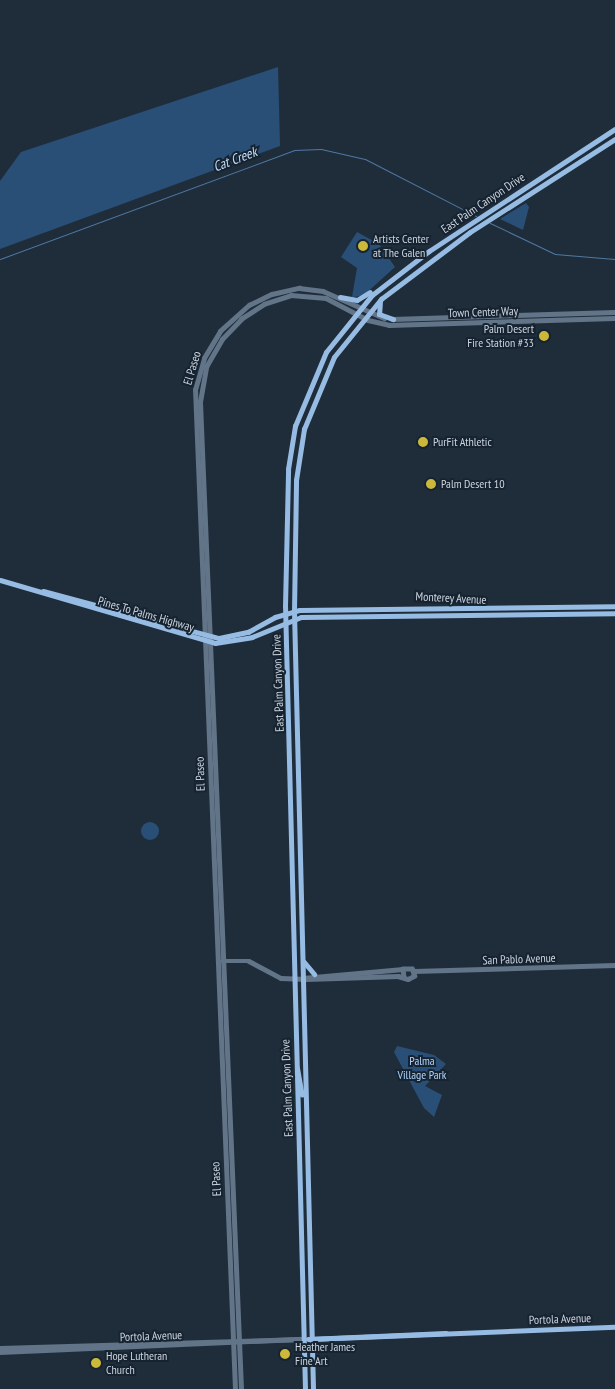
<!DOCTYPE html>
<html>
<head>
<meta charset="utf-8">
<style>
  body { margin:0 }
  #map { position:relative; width:615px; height:1389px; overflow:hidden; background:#1f2d3b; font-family:"PT Sans Narrow",sans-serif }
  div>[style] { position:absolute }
  .green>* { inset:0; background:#294f76 }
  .round { border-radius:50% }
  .stream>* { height:1px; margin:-0.5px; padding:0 0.5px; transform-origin:0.5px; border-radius:0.5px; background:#4f78a3 }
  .minor>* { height:4.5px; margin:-2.25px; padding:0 2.25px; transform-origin:2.25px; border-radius:2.25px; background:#627487 }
  .major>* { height:5px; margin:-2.5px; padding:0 2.5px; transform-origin:2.5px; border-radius:2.5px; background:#97bce4 }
  .dots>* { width:14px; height:14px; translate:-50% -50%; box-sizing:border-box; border:2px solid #162331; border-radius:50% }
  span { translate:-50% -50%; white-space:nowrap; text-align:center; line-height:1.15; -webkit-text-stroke:4px #162331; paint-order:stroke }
  .street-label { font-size:12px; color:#ccd4de }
  .poi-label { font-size:12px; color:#ccd4de }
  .left { translate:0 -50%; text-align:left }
  .right { translate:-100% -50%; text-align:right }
  .park-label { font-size:12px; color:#afd3fa }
  .water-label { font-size:14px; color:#c4dcf7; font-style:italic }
</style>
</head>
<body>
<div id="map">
  <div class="green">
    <div style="clip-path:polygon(278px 67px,280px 146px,0 249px,0 181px,21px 152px)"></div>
    <div style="clip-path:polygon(526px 203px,529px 207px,523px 230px,500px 219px)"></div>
    <div style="clip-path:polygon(357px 232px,379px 244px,395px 267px,363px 296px,352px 297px,357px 268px,341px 257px)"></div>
    <div class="round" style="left:141px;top:822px;width:18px;height:18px"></div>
    <div style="clip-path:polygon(397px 1046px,434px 1055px,446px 1064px,425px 1086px,442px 1095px,434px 1117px,424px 1108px,394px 1052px)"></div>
  </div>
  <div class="stream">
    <div style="left:490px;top:223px;width:72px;rotate:25.5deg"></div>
    <div style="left:555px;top:254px;width:60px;rotate:4.8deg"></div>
    <div style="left:0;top:259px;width:314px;rotate:-20.3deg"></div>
    <div style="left:294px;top:150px;width:27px;rotate:-2deg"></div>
    <div style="left:321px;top:149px;width:45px;rotate:12.8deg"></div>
    <div style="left:365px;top:159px;width:125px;rotate:27.2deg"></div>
  </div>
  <div class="minor">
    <div style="left:392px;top:319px;width:223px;rotate:-1.8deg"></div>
    <div style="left:222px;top:961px;width:27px"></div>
    <div style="left:249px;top:961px;width:36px;rotate:28deg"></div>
    <div style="left:281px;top:978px;width:26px;rotate:2deg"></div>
    <div style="left:307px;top:979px;width:91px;rotate:-1.9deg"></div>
    <div style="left:398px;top:976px;width:10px;rotate:17deg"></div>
    <div style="left:408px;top:979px;width:7px;rotate:-27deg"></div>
    <div style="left:414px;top:976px;width:7px;rotate:-106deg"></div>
    <div style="left:412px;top:969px;width:9px;rotate:180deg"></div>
    <div style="left:403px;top:969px;width:8px;rotate:83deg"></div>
    <div style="left:414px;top:971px;width:201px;rotate:-1.7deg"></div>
    <div style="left:303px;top:978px;width:100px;rotate:-5.1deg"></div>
    <div style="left:0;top:1348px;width:303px;rotate:-1.7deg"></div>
    <div style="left:0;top:1352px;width:303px;rotate:-2.5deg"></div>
    <div style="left:235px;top:1389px;width:1000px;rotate:-92.29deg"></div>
    <div style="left:195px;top:390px;width:33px;rotate:-74deg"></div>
    <div style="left:204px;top:358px;width:31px;rotate:-59deg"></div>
    <div style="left:220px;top:331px;width:39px;rotate:-42deg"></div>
    <div style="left:249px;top:305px;width:25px;rotate:-26deg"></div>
    <div style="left:272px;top:294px;width:28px;rotate:-13deg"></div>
    <div style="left:299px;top:288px;width:24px;rotate:7deg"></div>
    <div style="left:323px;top:291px;width:67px;rotate:23.9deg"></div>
    <div style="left:241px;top:1389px;width:988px;rotate:-92.38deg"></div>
    <div style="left:200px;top:402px;width:36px;rotate:-80deg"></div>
    <div style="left:206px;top:367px;width:32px;rotate:-60deg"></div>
    <div style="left:222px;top:339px;width:28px;rotate:-46deg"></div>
    <div style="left:241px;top:319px;width:27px;rotate:-33deg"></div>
    <div style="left:264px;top:304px;width:28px;rotate:-18deg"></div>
    <div style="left:291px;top:295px;width:35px;rotate:5deg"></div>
    <div style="left:326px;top:298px;width:47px;rotate:27.6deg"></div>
    <div style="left:368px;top:320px;width:22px;rotate:13deg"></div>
    <div style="left:389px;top:325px;width:226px;rotate:-1.8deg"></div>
  </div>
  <div class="major">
    <div style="left:340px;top:297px;width:17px;rotate:10deg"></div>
    <div style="left:357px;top:300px;width:15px;rotate:-32deg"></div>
    <div style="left:380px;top:301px;width:13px;rotate:94deg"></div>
    <div style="left:379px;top:314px;width:15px;rotate:20deg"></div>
    <div style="left:0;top:580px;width:224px;rotate:16.3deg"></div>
    <div style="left:215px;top:643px;width:37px;rotate:-9deg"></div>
    <div style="left:252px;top:637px;width:53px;rotate:-22.2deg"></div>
    <div style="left:301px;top:617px;width:314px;rotate:-0.7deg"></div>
    <div style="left:43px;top:591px;width:182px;rotate:15deg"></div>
    <div style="left:219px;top:638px;width:30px;rotate:-12deg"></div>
    <div style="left:248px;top:632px;width:31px;rotate:-29deg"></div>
    <div style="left:275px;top:617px;width:25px;rotate:-16deg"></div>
    <div style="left:299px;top:610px;width:316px;rotate:-0.7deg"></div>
    <div style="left:304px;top:962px;width:16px;rotate:50deg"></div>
    <div style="left:297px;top:1068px;width:27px;rotate:80deg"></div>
    <div style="left:308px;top:1339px;width:138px;rotate:-2.5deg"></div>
    <div style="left:311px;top:1339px;width:304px;rotate:-2.3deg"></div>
    <div style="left:305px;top:1389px;width:783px;rotate:-91.46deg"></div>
    <div style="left:285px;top:606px;width:137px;rotate:-88.7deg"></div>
    <div style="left:288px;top:469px;width:44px;rotate:-80.8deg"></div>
    <div style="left:295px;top:426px;width:80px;rotate:-67.3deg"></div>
    <div style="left:326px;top:352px;width:73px;rotate:-51.1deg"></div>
    <div style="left:372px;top:295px;width:72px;rotate:-37.7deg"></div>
    <div style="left:429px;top:251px;width:222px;rotate:-33.3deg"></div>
    <div style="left:313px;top:1389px;width:778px;rotate:-91.4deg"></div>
    <div style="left:294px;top:611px;width:131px;rotate:-89.1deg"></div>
    <div style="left:296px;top:480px;width:52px;rotate:-81.1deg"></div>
    <div style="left:304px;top:429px;width:78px;rotate:-67.4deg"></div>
    <div style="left:334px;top:357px;width:75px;rotate:-51deg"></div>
    <div style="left:381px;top:299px;width:111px;rotate:-37deg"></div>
    <div style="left:470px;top:232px;width:172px;rotate:-32.7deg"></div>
  </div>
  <div class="dots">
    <div style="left:363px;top:246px;background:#ccb939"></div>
    <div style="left:544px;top:336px;background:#ccb939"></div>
    <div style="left:423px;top:442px;background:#ccb939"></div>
    <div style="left:431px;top:484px;background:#ccb939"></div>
    <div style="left:285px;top:1354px;background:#ccb939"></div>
    <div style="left:96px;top:1363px;background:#ccb939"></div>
  </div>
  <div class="street-label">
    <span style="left:483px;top:203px;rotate:-34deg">East Palm Canyon Drive</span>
    <span style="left:483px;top:312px;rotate:-2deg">Town Center Way</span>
    <span style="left:192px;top:368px;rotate:-73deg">El Paseo</span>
    <span style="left:451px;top:598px;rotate:3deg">Monterey Avenue</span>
    <span style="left:146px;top:614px;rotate:16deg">Pines To Palms Highway</span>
    <span style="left:278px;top:683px;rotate:-92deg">East Palm Canyon Drive</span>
    <span style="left:200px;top:774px;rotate:-92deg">El Paseo</span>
    <span style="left:519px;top:959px;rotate:-2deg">San Pablo Avenue</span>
    <span style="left:287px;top:1088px;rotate:-92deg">East Palm Canyon Drive</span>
    <span style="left:216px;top:1179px;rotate:-93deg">El Paseo</span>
    <span style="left:560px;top:1319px;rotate:-2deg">Portola Avenue</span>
    <span style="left:151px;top:1336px;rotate:-2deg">Portola Avenue</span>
  </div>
  <div class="poi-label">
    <span class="left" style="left:373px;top:246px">Artists Center<br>at The Galen</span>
    <span class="right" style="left:534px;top:336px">Palm Desert<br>Fire Station #33</span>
    <span class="left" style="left:433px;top:442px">PurFit Athletic</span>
    <span class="left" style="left:441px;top:484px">Palm Desert 10</span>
    <span class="left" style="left:295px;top:1354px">Heather James<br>Fine Art</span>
    <span class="left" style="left:106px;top:1363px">Hope Lutheran<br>Church</span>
  </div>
  <div class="park-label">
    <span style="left:422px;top:1068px">Palma<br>Village Park</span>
  </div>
  <div class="water-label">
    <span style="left:235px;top:159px;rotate:-21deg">Cat Creek</span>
  </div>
</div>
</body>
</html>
